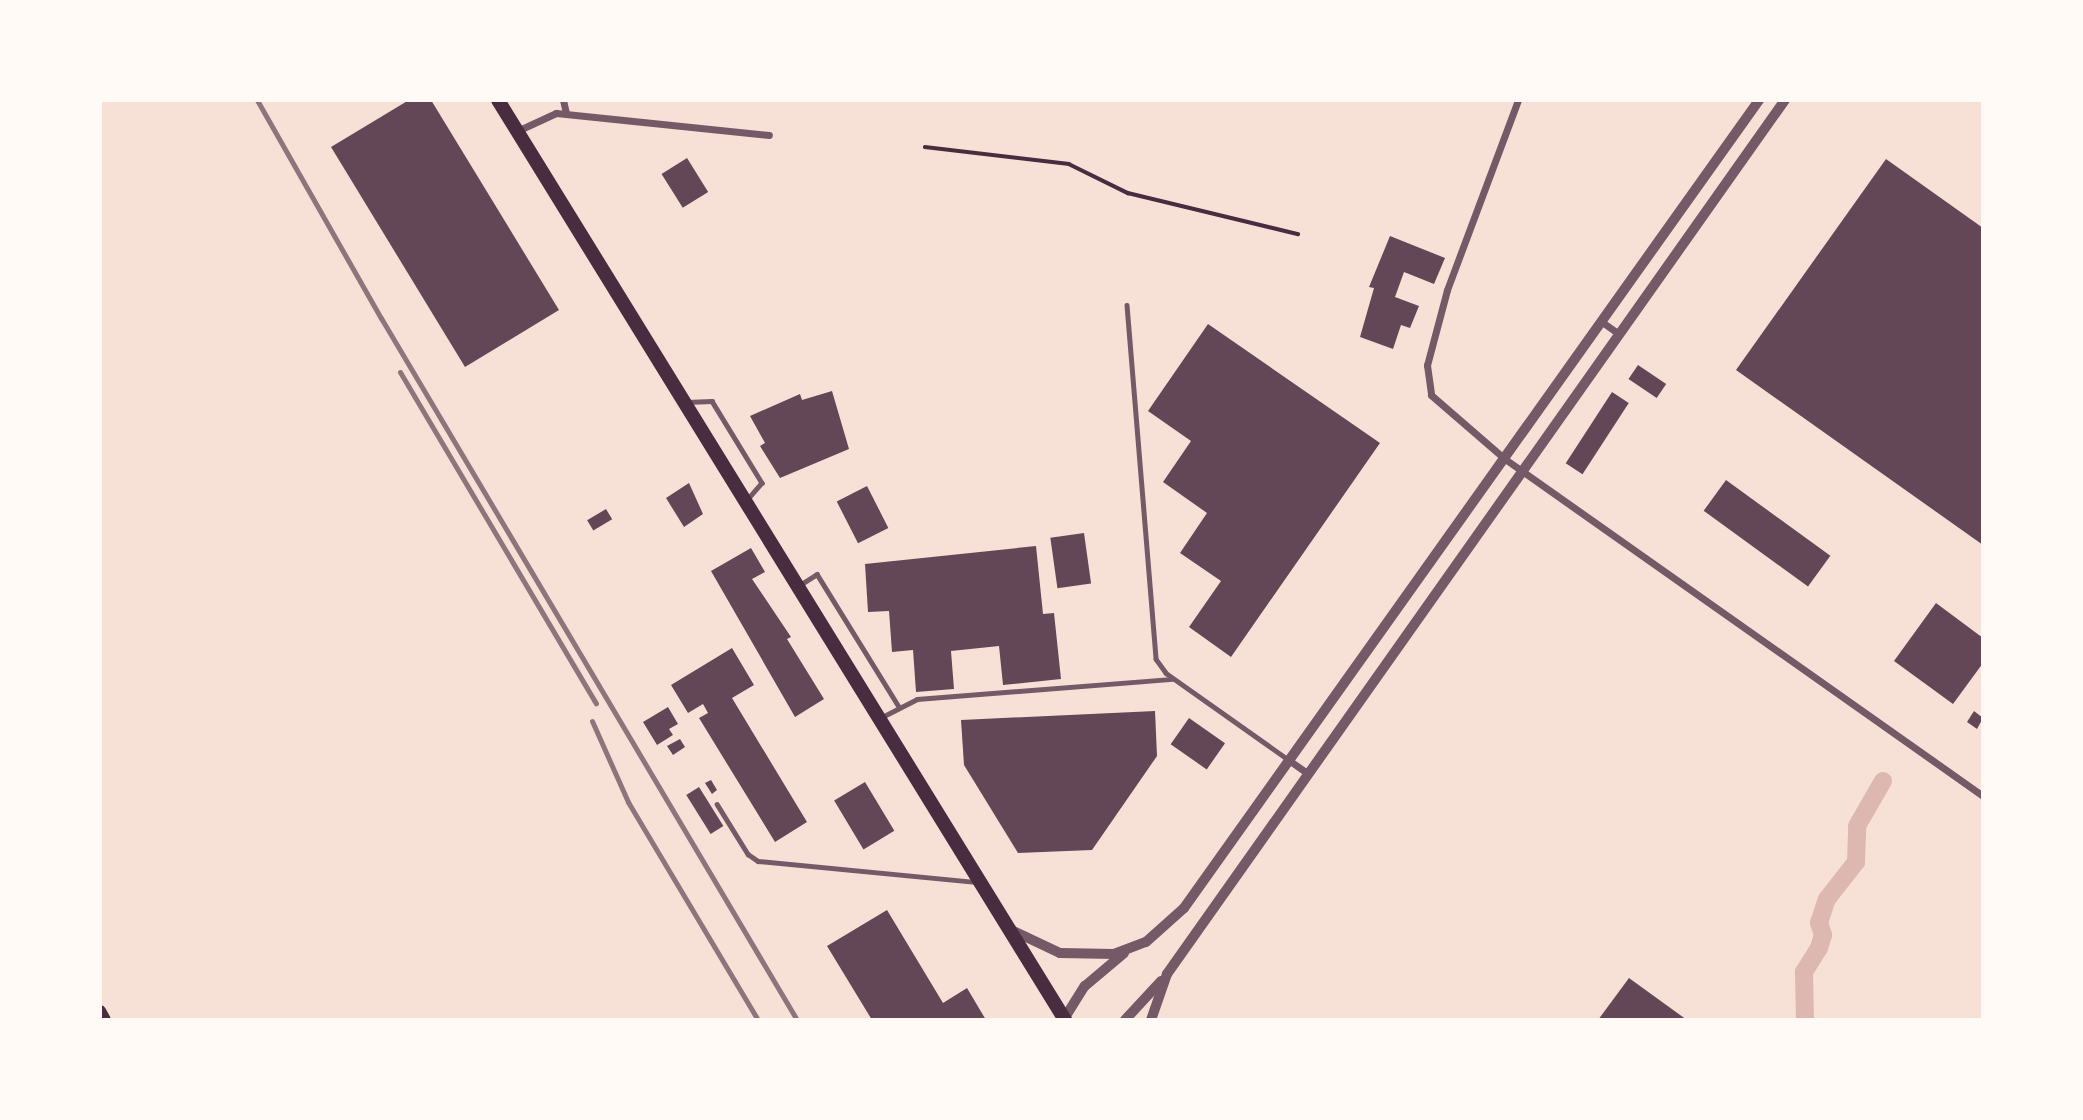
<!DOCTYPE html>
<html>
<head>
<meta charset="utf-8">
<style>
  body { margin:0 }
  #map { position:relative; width:2083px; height:1120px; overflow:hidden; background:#f7e1d7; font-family:Commissioner,sans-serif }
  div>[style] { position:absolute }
  .canal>* { height:18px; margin:-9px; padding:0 9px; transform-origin:9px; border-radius:9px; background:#dcb8b0 }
  .building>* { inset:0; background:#644757; transform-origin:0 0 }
  .path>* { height:3.5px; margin:-1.75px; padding:0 1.75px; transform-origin:1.75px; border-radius:1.75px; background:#4a2c40 }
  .service>* { height:4.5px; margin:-2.25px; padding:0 2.25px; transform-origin:2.25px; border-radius:2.25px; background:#755966 }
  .minor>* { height:7px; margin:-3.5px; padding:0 3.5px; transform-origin:3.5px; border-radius:3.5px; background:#755966 }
  .tertiary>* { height:10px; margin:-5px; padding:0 5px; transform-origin:5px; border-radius:5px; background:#755966 }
  .secondary>* { height:12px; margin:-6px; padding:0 6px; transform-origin:6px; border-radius:6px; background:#4a2c40 }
  .primary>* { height:14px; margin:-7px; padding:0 7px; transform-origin:7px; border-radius:7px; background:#4a2c40 }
  .rail>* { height:5px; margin:-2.5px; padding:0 2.5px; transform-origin:2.5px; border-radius:2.5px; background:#8f747c }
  span { translate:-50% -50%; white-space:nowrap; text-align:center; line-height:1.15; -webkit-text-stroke:6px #fffaf5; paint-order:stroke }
  .frame { position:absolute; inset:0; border:102px solid #fffaf5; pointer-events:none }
</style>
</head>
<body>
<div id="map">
  <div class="canal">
    <div style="left:1805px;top:1020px;width:48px;rotate:-91.2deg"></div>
    <div style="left:1804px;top:972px;width:28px;rotate:-58deg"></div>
    <div style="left:1819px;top:948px;width:14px;rotate:-73deg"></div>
    <div style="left:1823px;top:935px;width:13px;rotate:-108deg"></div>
    <div style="left:1819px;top:923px;width:25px;rotate:-72deg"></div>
    <div style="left:1827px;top:899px;width:47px;rotate:-51.9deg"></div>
    <div style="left:1856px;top:862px;width:36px;rotate:-88deg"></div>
    <div style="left:1857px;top:826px;width:52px;rotate:-60deg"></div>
  </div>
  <div class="building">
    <div style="clip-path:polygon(409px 100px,431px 100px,559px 310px,465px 367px,331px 147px)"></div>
    <div style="left:687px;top:158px;width:40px;height:30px;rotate:58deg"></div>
    <div style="clip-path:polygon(1886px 159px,1983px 228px,1983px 545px,1736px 370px)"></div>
    <div style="clip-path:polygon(1390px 236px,1445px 258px,1434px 284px,1404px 272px,1395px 297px,1419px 306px,1410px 328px,1401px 325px,1393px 349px,1360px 337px,1374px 288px,1369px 287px)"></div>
    <div style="clip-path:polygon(1208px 324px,1380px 443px,1231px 657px,1189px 627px,1221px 581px,1180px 553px,1207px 513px,1163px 482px,1191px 441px,1148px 411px)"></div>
    <div style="left:1638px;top:365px;width:34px;height:17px;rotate:34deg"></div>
    <div style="clip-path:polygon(832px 391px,849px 449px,780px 478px,760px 446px,765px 443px,750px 416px,800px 394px,802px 400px)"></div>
    <div style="left:1612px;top:392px;width:20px;height:85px;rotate:33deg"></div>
    <div style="left:1726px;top:480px;width:129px;height:38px;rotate:36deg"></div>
    <div style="clip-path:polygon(689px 483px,703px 514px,684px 527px,666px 498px)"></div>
    <div style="left:867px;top:486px;width:47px;height:34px;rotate:63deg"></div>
    <div style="left:606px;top:509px;width:12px;height:22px;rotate:59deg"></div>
    <div style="left:1084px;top:533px;width:51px;height:34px;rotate:82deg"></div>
    <div style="clip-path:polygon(1036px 546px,1043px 614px,1054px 613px,1061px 679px,1003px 685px,999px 646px,951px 651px,954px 689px,916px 692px,913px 650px,892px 652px,889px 611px,868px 612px,865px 564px)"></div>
    <div style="clip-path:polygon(751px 548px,765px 572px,752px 579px,791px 637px,787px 639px,824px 699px,795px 717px,711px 571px)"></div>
    <div style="clip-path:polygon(1936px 603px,1983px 638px,1983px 663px,1953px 704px,1894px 661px)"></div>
    <div style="clip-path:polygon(732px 648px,754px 685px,732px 698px,807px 822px,775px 842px,699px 718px,708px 713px,703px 704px,688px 713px,671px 685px)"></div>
    <div style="clip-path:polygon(668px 707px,678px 724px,669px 729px,673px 735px,657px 745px,643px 722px)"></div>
    <div style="clip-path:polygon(1155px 711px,1157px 756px,1092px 850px,1018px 853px,964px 765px,961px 720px)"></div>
    <div style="clip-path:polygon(1974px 711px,1983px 718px,1977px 729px,1967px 722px)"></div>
    <div style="left:1189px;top:718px;width:44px;height:32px;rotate:35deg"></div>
    <div style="clip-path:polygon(680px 739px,685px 747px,673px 755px,667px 746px)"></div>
    <div style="clip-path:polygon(711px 780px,717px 790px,712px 794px,705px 783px)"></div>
    <div style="left:865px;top:782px;width:57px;height:36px;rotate:59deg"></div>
    <div style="left:699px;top:787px;width:46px;height:15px;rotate:58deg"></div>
    <div style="clip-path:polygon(887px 910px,943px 1003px,967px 988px,986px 1020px,872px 1020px,827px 946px)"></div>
    <div style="clip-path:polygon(1629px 978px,1687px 1020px,1598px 1020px)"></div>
  </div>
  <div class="path">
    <div style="left:925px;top:147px;width:145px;rotate:6.7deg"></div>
    <div style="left:1069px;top:164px;width:66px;rotate:26.2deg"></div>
    <div style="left:1128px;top:193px;width:175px;rotate:13.6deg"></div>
  </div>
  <div class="service">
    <div style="left:1127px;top:305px;width:355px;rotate:85.3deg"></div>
    <div style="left:1156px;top:659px;width:17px;rotate:54deg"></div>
    <div style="left:1166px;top:673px;width:151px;rotate:35.3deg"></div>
    <div style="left:686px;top:402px;width:26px;rotate:-2deg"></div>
    <div style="left:712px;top:401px;width:96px;rotate:58.6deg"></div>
    <div style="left:762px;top:483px;width:20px;rotate:131deg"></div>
    <div style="left:800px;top:585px;width:20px;rotate:-33deg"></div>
    <div style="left:817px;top:574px;width:156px;rotate:58.3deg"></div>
    <div style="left:882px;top:717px;width:39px;rotate:-27deg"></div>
    <div style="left:917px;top:699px;width:256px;rotate:-4.5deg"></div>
    <div style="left:717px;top:804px;width:59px;rotate:58.2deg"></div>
    <div style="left:748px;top:854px;width:12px;rotate:35deg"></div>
    <div style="left:758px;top:861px;width:220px;rotate:5.5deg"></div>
  </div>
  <div class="minor">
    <div style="left:563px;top:100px;width:13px;rotate:77deg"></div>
    <div style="left:1518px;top:100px;width:203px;rotate:110.5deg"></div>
    <div style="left:1447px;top:290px;width:78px;rotate:104.9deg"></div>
    <div style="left:1427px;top:365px;width:30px;rotate:82deg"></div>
    <div style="left:1431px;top:395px;width:98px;rotate:40.9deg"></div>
    <div style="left:1505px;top:459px;width:585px;rotate:35.18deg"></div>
    <div style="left:517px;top:131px;width:43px;rotate:-24.8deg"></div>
    <div style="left:556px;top:113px;width:214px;rotate:5.9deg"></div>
    <div style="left:1602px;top:322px;width:21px;rotate:35deg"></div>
    <div style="left:1290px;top:761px;width:21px;rotate:35deg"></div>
  </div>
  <div class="tertiary">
    <div style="left:1011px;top:930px;width:54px;rotate:25.1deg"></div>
    <div style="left:1060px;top:953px;width:54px;rotate:1.1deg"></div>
    <div style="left:1114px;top:954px;width:34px;rotate:-21deg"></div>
    <div style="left:1146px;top:942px;width:51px;rotate:-41.8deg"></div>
    <div style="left:1184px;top:908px;width:992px;rotate:-54.56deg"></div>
    <div style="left:1064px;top:1019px;width:39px;rotate:-58deg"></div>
    <div style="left:1085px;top:986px;width:51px;rotate:-40.2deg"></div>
    <div style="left:1125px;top:1020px;width:53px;rotate:-47.3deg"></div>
    <div style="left:1151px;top:1020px;width:49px;rotate:-70.8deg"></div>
    <div style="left:1167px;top:974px;width:1070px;rotate:-54.74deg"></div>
  </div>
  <div class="secondary">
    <div style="left:100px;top:1011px;width:10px;rotate:61deg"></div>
  </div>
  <div class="primary">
    <div style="left:498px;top:100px;width:1081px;rotate:58.35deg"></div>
  </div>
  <div class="rail">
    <div style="left:257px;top:100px;width:251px;rotate:60.4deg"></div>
    <div style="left:381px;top:318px;width:816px;rotate:59.35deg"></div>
    <div style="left:400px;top:372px;width:385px;rotate:59.4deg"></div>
    <div style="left:592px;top:721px;width:89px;rotate:66deg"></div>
    <div style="left:628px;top:802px;width:254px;rotate:59.2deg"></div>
  </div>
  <div class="frame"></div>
</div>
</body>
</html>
